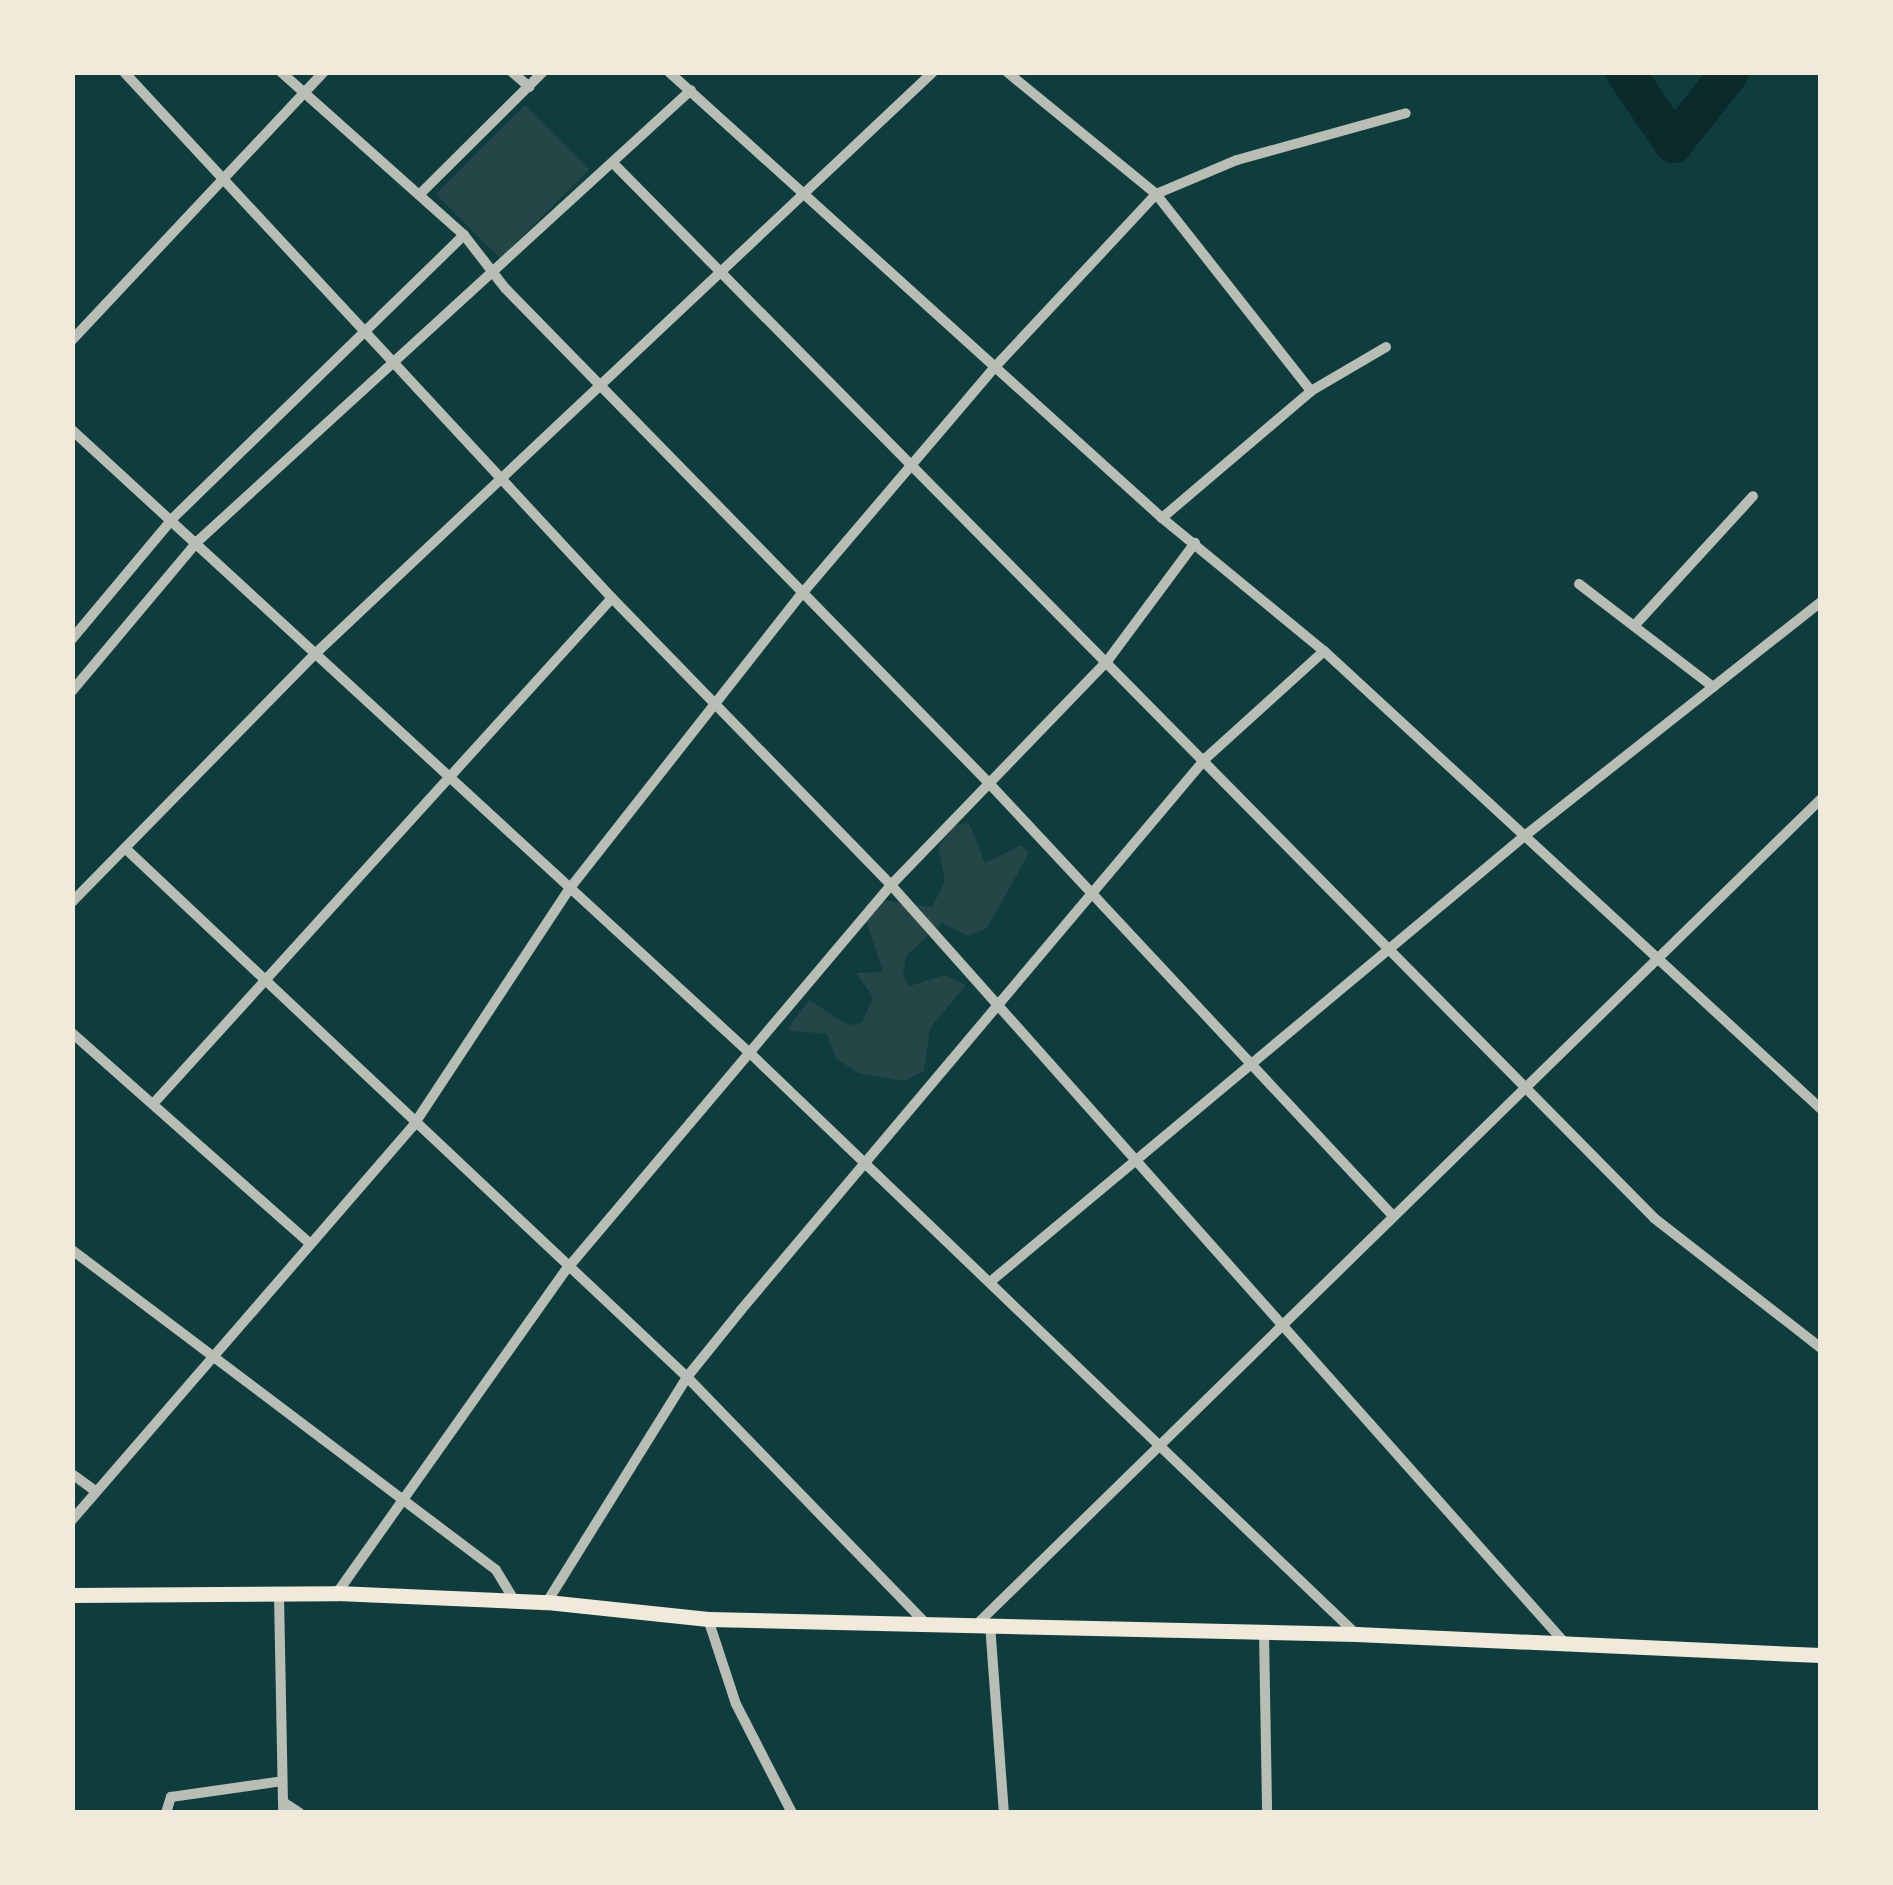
<!DOCTYPE html>
<html>
<head>
<meta charset="utf-8">
<style>
  body { margin:0 }
  #map { position:relative; width:1893px; height:1885px; overflow:hidden; background:#0f3d3e; font-family:"Work Sans",sans-serif }
  div>[style] { position:absolute }
  .green>* { inset:0; background:#244646; transform-origin:0 0 }
  .river>* { height:39px; margin:-19.5px; padding:0 19.5px; transform-origin:19.5px; border-radius:19.5px; background:#0a2a2b }
  .minor>* { height:10px; margin:-5px; padding:0 5px; transform-origin:5px; border-radius:5px; background:#b8beb3 }
  .secondary>* { height:15px; margin:-7.5px; padding:0 7.5px; transform-origin:7.5px; border-radius:7.5px; background:#f1e9da }
  span { translate:-50% -50%; white-space:nowrap; text-align:center; line-height:1.15; -webkit-text-stroke:10px #f1e9da; paint-order:stroke }
  .frame { position:absolute; inset:0; border:75px solid #f1e9da; pointer-events:none }
</style>
</head>
<body>
<div id="map">
  <div class="green">
    <div style="left:525px;top:105px;width:91px;height:126px;rotate:45deg"></div>
    <div style="clip-path:polygon(969px 823px,985px 863px,1021px 845px,1029px 853px,987px 928px,969px 936px,942px 923px,906px 956px,903px 976px,910px 986px,944px 975px,966px 985px,930px 1028px,924px 1071px,904px 1081px,858px 1073px,836px 1058px,827px 1034px,787px 1030px,809px 1000px,848px 1025px,862px 1023px,873px 997px,856px 973px,883px 972px,865px 918px,883px 900px,932px 907px,945px 881px,938px 847px,954px 825px)"></div>
  </div>
  <div class="river">
    <div style="left:1625px;top:72px;width:86px;rotate:55.9deg"></div>
    <div style="left:1673px;top:143px;width:90px;rotate:-51.7deg"></div>
  </div>
  <div class="minor">
    <div style="left:124px;top:72px;width:718px;rotate:47.15deg"></div>
    <div style="left:612px;top:598px;width:400px;rotate:45.8deg"></div>
    <div style="left:891px;top:885px;width:1014px;rotate:48.36deg"></div>
    <div style="left:281px;top:72px;width:245px;rotate:41.7deg"></div>
    <div style="left:464px;top:235px;width:67px;rotate:52.3deg"></div>
    <div style="left:505px;top:288px;width:688px;rotate:45.65deg"></div>
    <div style="left:986px;top:780px;width:595px;rotate:46.97deg"></div>
    <div style="left:512px;top:72px;width:23px;rotate:41deg"></div>
    <div style="left:669px;top:72px;width:665px;rotate:42.13deg"></div>
    <div style="left:1162px;top:518px;width:210px;rotate:39.4deg"></div>
    <div style="left:1324px;top:651px;width:676px;rotate:42.66deg"></div>
    <div style="left:1007px;top:72px;width:193px;rotate:39.3deg"></div>
    <div style="left:1156px;top:194px;width:251px;rotate:51.8deg"></div>
    <div style="left:613px;top:163px;width:1482px;rotate:45.38deg"></div>
    <div style="left:1654px;top:1218px;width:212px;rotate:37.9deg"></div>
    <div style="left:422px;top:192px;width:170px;rotate:-44.8deg"></div>
    <div style="left:72px;top:340px;width:368px;rotate:-46.8deg"></div>
    <div style="left:72px;top:430px;width:924px;rotate:42.59deg"></div>
    <div style="left:752px;top:1055px;width:837px;rotate:43.79deg"></div>
    <div style="left:1162px;top:518px;width:196px;rotate:-40.4deg"></div>
    <div style="left:1311px;top:391px;width:87px;rotate:-30.4deg"></div>
    <div style="left:1579px;top:584px;width:169px;rotate:37.5deg"></div>
    <div style="left:1634px;top:626px;width:176px;rotate:-47.5deg"></div>
    <div style="left:72px;top:639px;width:158px;rotate:-50.1deg"></div>
    <div style="left:173px;top:518px;width:406px;rotate:-44.2deg"></div>
    <div style="left:72px;top:691px;width:196px;rotate:-50deg"></div>
    <div style="left:198px;top:541px;width:668px;rotate:-42.45deg"></div>
    <div style="left:125px;top:848px;width:772px;rotate:43.27deg"></div>
    <div style="left:687px;top:1377px;width:344px;rotate:45.9deg"></div>
    <div style="left:72px;top:902px;width:349px;rotate:-45.6deg"></div>
    <div style="left:316px;top:653px;width:847px;rotate:-43.28deg"></div>
    <div style="left:72px;top:1033px;width:317px;rotate:41.5deg"></div>
    <div style="left:153px;top:1104px;width:683px;rotate:-47.79deg"></div>
    <div style="left:72px;top:1250px;width:531px;rotate:37.04deg"></div>
    <div style="left:496px;top:1570px;width:35px;rotate:59deg"></div>
    <div style="left:990px;top:1282px;width:699px;rotate:-39.84deg"></div>
    <div style="left:1527px;top:834px;width:375px;rotate:-38.3deg"></div>
    <div style="left:72px;top:1474px;width:27px;rotate:36deg"></div>
    <div style="left:72px;top:1520px;width:521px;rotate:-49.12deg"></div>
    <div style="left:413px;top:1126px;width:285px;rotate:-56.6deg"></div>
    <div style="left:570px;top:888px;width:372px;rotate:-51.8deg"></div>
    <div style="left:800px;top:596px;width:299px;rotate:-49.6deg"></div>
    <div style="left:994px;top:368px;width:238px;rotate:-47deg"></div>
    <div style="left:1156px;top:194px;width:88px;rotate:-22.8deg"></div>
    <div style="left:1237px;top:160px;width:175px;rotate:-15.5deg"></div>
    <div style="left:337px;top:1593px;width:396px;rotate:-54.7deg"></div>
    <div style="left:566px;top:1270px;width:504px;rotate:-49.83deg"></div>
    <div style="left:891px;top:885px;width:313px;rotate:-46deg"></div>
    <div style="left:1108px;top:660px;width:146px;rotate:-53.4deg"></div>
    <div style="left:279px;top:1595px;width:218px;rotate:88.9deg"></div>
    <div style="left:547px;top:1602px;width:265px;rotate:-58.1deg"></div>
    <div style="left:687px;top:1377px;width:86px;rotate:-51.1deg"></div>
    <div style="left:741px;top:1310px;width:722px;rotate:-49.89deg"></div>
    <div style="left:1206px;top:758px;width:159px;rotate:-42.2deg"></div>
    <div style="left:708px;top:1619px;width:89px;rotate:71.8deg"></div>
    <div style="left:736px;top:1704px;width:123px;rotate:62.8deg"></div>
    <div style="left:990px;top:1624px;width:190px;rotate:85.8deg"></div>
    <div style="left:976px;top:1625px;width:1182px;rotate:-44.35deg"></div>
    <div style="left:1264px;top:1634px;width:179px;rotate:89deg"></div>
    <div style="left:283px;top:1802px;width:20px;rotate:33deg"></div>
    <div style="left:166px;top:1813px;width:17px;rotate:-73deg"></div>
    <div style="left:171px;top:1797px;width:107px;rotate:-8.1deg"></div>
  </div>
  <div class="secondary">
    <div style="left:72px;top:1595px;width:265px;rotate:-0.4deg"></div>
    <div style="left:337px;top:1593px;width:210px;rotate:2.5deg"></div>
    <div style="left:547px;top:1602px;width:162px;rotate:6deg"></div>
    <div style="left:708px;top:1619px;width:648px;rotate:1.33deg"></div>
    <div style="left:1356px;top:1634px;width:465px;rotate:2.6deg"></div>
  </div>
  <div class="frame"></div>
</div>
</body>
</html>
